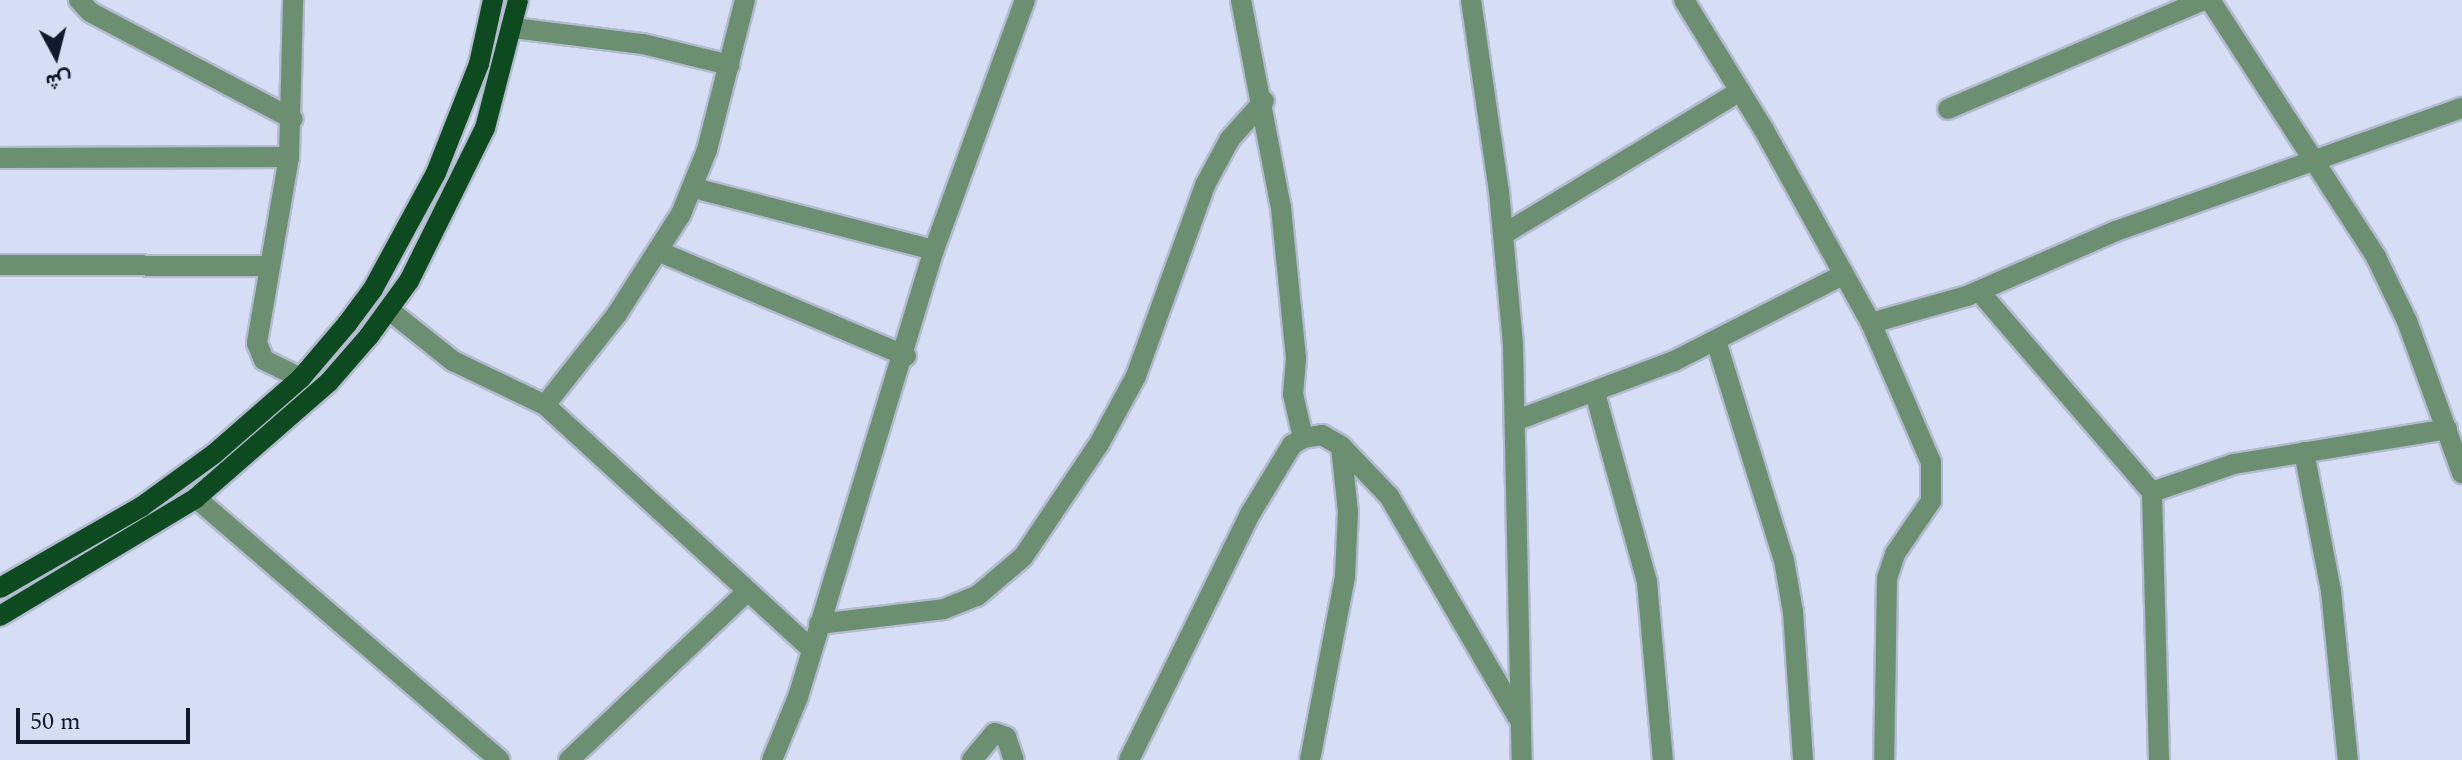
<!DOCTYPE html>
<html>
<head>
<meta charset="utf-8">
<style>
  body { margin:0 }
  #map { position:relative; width:2462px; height:760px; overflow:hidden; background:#d6def5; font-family:Spectral,Vazirmatn,serif }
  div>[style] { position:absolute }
  .roads { filter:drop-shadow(2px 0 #b3bbd1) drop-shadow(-2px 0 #b3bbd1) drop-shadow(0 2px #b3bbd1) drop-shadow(0 -2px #b3bbd1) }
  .minor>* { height:20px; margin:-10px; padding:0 10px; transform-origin:10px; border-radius:10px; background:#6b8f70 }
  .primary>* { height:20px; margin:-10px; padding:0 10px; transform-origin:10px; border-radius:10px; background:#0d4a1f }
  span { translate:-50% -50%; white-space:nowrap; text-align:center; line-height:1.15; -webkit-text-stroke:6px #d6def5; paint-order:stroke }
  .north { position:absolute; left:16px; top:16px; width:80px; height:80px; -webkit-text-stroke:6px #d6def5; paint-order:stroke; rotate:173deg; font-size:22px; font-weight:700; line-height:32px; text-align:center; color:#12192d }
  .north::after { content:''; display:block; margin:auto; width:28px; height:36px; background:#12192d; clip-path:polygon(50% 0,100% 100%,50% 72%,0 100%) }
  .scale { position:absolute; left:16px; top:708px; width:174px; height:36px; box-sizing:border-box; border:4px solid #12192d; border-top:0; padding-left:10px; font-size:24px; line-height:28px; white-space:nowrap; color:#12192d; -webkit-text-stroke:6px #d6def5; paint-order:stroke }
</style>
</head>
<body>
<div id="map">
  <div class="roads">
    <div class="minor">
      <div style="left:79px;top:0;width:16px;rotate:47deg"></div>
      <div style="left:90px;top:12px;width:229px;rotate:27.8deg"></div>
      <div style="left:1471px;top:0;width:193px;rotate:81.7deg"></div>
      <div style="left:1499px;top:191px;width:156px;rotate:84.8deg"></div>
      <div style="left:1513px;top:346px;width:414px;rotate:88.8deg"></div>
      <div style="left:1684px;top:0;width:153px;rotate:58.4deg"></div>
      <div style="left:1764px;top:130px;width:221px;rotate:61deg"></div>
      <div style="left:1871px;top:323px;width:151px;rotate:66.7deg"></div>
      <div style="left:1931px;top:462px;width:39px;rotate:90deg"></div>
      <div style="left:1931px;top:501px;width:64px;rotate:124.2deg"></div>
      <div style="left:1895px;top:554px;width:25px;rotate:108deg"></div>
      <div style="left:1887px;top:578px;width:182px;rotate:90.9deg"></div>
      <div style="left:2210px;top:0;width:306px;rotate:57.1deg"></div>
      <div style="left:2376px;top:257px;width:71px;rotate:64.2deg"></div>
      <div style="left:2407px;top:321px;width:162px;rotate:70.1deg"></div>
      <div style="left:514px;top:28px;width:130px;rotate:7.1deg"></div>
      <div style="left:643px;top:44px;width:89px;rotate:13.6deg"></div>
      <div style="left:1948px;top:109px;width:278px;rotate:-23.1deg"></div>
      <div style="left:289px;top:157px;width:157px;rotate:-88.5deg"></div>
      <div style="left:0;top:158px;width:289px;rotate:-0.2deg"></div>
      <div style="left:289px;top:157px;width:189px;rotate:99.8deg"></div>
      <div style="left:257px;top:343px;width:18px;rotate:68deg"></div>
      <div style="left:264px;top:360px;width:41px;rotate:25.9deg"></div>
      <div style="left:694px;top:188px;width:248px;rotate:14.5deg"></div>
      <div style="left:1504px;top:234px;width:276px;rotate:-31.2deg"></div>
      <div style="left:660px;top:252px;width:267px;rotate:22.9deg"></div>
      <div style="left:0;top:265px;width:269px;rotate:0.2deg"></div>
      <div style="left:1979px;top:291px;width:265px;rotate:49.3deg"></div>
      <div style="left:2152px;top:492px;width:268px;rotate:88.5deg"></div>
      <div style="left:389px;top:310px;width:82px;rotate:38.6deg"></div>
      <div style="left:453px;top:361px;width:102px;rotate:25.6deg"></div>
      <div style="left:545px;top:405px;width:361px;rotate:42.5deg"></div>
      <div style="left:1871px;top:323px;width:100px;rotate:-15.7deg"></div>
      <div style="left:1967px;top:296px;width:163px;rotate:-23.6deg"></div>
      <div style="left:2116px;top:231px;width:367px;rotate:-19.6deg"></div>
      <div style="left:1716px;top:341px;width:229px;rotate:72.8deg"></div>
      <div style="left:1784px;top:560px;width:53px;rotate:80.2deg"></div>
      <div style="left:1793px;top:612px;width:148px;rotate:86.1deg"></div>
      <div style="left:1595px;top:393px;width:196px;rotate:74.6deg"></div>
      <div style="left:1647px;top:582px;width:179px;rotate:84.9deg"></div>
      <div style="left:545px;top:405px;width:116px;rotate:-51.6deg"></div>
      <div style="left:617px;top:314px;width:119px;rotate:-57.4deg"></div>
      <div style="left:681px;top:214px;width:69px;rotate:-67.9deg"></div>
      <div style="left:707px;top:150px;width:155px;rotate:-75.8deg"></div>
      <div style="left:1517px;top:420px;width:168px;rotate:-20.6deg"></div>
      <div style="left:1674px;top:361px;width:190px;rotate:-27deg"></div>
      <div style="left:1303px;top:438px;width:19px;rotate:-9deg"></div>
      <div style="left:1322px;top:435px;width:22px;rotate:30deg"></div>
      <div style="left:1341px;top:446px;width:69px;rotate:46.2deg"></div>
      <div style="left:1389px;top:496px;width:257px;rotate:59.8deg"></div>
      <div style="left:2304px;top:452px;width:142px;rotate:79deg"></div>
      <div style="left:2331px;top:591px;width:170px;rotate:84.3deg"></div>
      <div style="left:2152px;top:492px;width:87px;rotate:-18.9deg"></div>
      <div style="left:2234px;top:464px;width:216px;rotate:-9.3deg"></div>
      <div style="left:196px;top:498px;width:401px;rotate:40.8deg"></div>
      <div style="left:819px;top:624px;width:126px;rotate:-6.8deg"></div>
      <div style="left:944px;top:609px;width:35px;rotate:-22deg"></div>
      <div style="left:977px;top:596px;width:60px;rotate:-40.3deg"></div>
      <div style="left:1023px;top:557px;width:136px;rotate:-56.1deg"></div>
      <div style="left:1099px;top:444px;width:77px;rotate:-61.4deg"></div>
      <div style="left:1136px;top:376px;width:203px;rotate:-70.1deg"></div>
      <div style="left:1205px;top:185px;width:52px;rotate:-61.5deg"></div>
      <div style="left:1230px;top:139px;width:51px;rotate:-48.2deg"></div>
      <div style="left:569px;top:760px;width:246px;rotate:-43.4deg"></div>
      <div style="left:772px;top:760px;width:68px;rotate:-67.6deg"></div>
      <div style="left:798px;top:697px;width:467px;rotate:-73.1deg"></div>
      <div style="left:934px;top:250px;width:266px;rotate:-70deg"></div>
      <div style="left:972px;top:760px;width:35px;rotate:-50deg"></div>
      <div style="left:995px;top:733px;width:12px;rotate:20deg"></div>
      <div style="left:1006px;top:737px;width:24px;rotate:71deg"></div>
      <div style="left:1129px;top:760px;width:274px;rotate:-63.8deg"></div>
      <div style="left:1250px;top:514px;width:81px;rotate:-58.7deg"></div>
      <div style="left:1292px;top:445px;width:13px;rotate:-32deg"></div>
      <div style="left:1303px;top:438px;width:45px;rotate:-102.8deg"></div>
      <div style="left:1293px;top:394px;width:36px;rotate:-85deg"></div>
      <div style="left:1296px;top:358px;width:151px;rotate:-95.7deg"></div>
      <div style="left:1281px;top:208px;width:212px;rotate:-100.9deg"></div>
      <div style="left:1310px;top:760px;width:187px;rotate:-79.2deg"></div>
      <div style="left:1345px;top:576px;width:64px;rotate:-87.3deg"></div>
      <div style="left:1348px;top:512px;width:66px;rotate:-96.1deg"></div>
    </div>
    <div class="primary">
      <div style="left:0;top:588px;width:163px;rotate:-29.9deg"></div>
      <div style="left:141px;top:507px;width:90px;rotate:-36deg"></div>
      <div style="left:214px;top:454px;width:116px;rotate:-41.1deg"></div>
      <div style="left:301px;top:378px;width:71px;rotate:-49.6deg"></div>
      <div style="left:347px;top:324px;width:44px;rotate:-53.4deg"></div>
      <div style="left:373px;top:289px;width:132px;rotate:-61.5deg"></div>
      <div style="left:436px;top:173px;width:117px;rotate:-68.5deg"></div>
      <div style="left:479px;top:64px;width:66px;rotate:-77.7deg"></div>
      <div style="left:0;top:616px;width:229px;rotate:-31deg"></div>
      <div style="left:196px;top:498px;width:176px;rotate:-41.1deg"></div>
      <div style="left:329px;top:382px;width:61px;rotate:-49deg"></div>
      <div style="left:369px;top:336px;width:68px;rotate:-54deg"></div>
      <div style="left:409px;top:281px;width:171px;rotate:-63.6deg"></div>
      <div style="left:485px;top:128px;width:132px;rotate:-75.5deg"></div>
    </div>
  </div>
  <div class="north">ش</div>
  <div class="scale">50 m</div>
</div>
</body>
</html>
